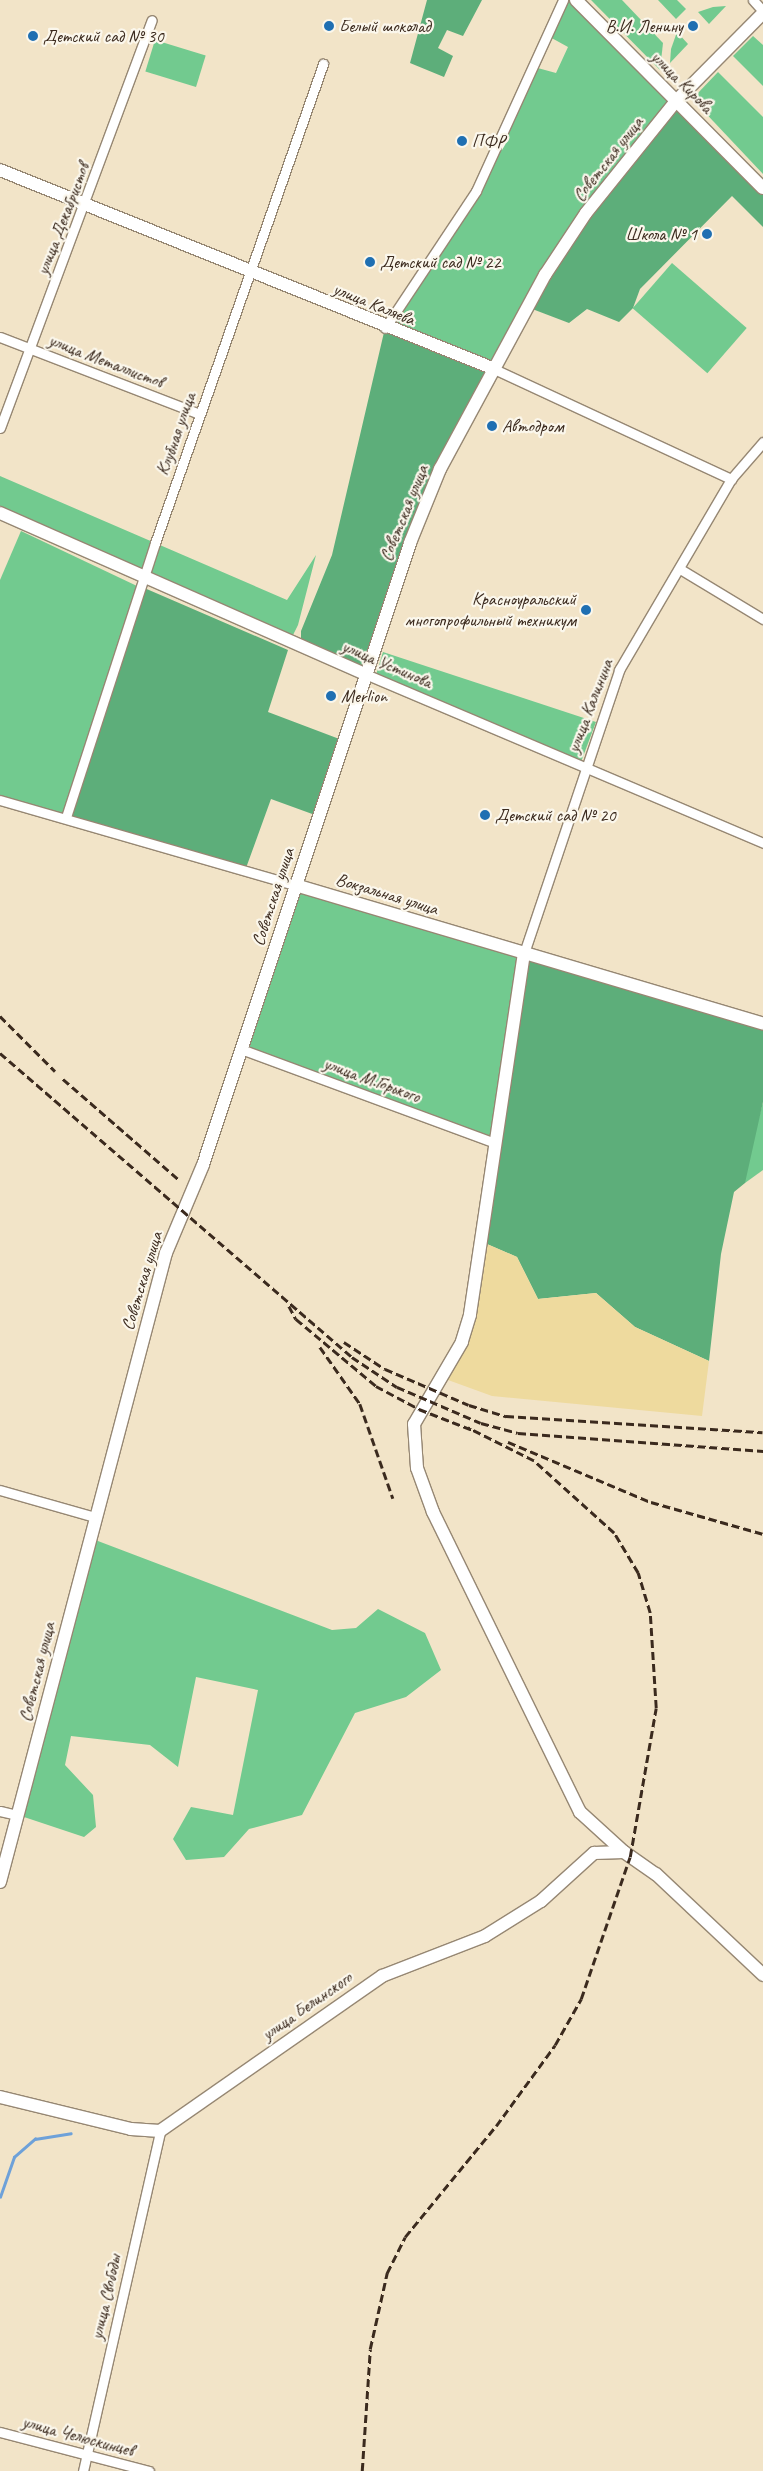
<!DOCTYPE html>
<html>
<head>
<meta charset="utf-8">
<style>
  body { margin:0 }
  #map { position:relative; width:763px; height:2471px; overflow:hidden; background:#f2e4c8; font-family:Caveat,sans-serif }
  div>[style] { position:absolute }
  .green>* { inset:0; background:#72ca8f; transform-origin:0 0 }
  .forest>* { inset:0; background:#5dae7a }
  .sand>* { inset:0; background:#eeda9e }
  .stream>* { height:2.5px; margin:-1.25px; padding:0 1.25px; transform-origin:1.25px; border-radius:1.25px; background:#6ea1d9 }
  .roads { filter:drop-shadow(1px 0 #968773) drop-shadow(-1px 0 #968773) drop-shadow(0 1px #968773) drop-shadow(0 -1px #968773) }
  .street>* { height:9px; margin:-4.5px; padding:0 4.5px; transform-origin:4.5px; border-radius:4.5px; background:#fff }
  .secondary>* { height:12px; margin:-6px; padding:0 6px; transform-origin:6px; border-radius:6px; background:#fff }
  .rail>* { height:2.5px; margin-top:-1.25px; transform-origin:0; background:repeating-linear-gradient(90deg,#3b2a1e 0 8px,transparent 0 12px) }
  .dots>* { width:14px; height:14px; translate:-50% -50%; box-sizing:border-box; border:2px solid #fbf7ec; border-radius:50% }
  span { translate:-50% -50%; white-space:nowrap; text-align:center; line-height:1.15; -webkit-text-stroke:4.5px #fbf7ec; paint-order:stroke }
  .poi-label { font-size:18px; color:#3b2a1e }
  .left { translate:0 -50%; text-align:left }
  .right { translate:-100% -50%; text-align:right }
  .street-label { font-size:18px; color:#3b2a1e }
</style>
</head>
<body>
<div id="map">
  <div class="green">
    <div style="clip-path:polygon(563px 0,576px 0,676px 101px,492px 368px,385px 328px,476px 191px,534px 67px,556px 73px,568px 47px,548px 36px)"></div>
    <div style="clip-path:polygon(591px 0,622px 0,663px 43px,660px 70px)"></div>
    <div style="clip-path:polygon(658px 0,677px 0,686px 9px,676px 19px)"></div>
    <div style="clip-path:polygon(726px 6px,709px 24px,698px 12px,713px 7px)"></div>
    <div style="clip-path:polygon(677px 32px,688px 44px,670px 63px,671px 49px)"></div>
    <div style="clip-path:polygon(753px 36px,763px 45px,763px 86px,733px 56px)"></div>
    <div style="left:155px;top:40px;width:53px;height:33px;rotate:17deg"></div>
    <div style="clip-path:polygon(718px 72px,763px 117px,763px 174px,697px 104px,697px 94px)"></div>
    <div style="left:672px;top:263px;width:99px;height:60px;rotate:41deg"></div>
    <div style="clip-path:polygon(0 476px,287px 600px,316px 555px,298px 625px,293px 635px,0 509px)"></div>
    <div style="clip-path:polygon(21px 531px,137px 586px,66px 817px,0 800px,0 580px)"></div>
    <div style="clip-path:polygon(383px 652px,596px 722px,581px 762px,376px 675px)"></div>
    <div style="clip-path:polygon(295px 885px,524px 953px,493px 1142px,241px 1049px)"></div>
    <div style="clip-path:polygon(763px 1102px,763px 1170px,745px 1183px,745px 1169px)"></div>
    <div style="clip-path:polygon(90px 1538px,332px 1630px,356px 1628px,378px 1609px,425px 1633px,441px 1670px,406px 1697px,355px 1713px,302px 1815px,249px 1829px,224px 1857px,186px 1860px,173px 1839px,191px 1807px,233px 1815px,258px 1690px,196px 1677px,178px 1767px,150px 1745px,71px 1736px,65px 1765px,93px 1795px,96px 1827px,84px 1837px,18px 1815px)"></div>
  </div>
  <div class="forest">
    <div style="clip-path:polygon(427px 0,482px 0,463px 36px,447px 30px,438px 48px,453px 56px,444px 77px,410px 63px)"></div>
    <div style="clip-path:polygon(676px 101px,763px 188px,763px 227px,732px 196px,640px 289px,633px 308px,619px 322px,587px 309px,569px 323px,527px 307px,545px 275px)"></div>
    <div style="clip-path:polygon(385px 328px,492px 368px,440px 469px,363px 674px,301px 640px,301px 631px,332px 555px)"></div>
    <div style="clip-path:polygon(142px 587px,288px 650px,268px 712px,342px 740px,315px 815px,271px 799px,246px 868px,66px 817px)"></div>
    <div style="clip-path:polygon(524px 953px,763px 1024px,763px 1102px,745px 1183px,734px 1192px,721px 1254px,709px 1361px,635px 1327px,596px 1293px,538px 1299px,517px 1257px,480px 1241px)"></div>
  </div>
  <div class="sand">
    <div style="clip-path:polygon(480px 1241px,517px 1257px,538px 1299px,596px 1293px,635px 1327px,709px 1361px,702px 1416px,492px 1396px,448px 1380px,443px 1376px,462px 1342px)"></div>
  </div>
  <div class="stream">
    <div style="left:0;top:2197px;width:42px;rotate:-70.7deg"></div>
    <div style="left:14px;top:2157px;width:28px;rotate:-41deg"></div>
    <div style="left:35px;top:2139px;width:36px;rotate:-9deg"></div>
  </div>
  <div class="roads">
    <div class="street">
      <div style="left:753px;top:0;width:15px;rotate:48deg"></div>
      <div style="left:385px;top:328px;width:164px;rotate:-56.4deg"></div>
      <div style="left:476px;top:191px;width:210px;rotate:-65.5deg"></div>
      <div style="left:0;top:337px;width:214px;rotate:21.1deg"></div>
      <div style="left:492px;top:368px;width:264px;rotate:24.9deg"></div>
      <div style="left:0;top:428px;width:435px;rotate:-69.6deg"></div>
      <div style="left:680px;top:569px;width:97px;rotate:31.1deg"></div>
      <div style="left:363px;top:673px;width:435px;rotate:23deg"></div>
      <div style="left:0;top:800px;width:307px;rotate:16.1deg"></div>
      <div style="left:66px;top:817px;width:288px;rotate:-72deg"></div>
      <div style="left:155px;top:543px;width:508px;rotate:-70.67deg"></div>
      <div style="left:524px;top:953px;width:299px;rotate:-71.4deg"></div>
      <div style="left:619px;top:670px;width:221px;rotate:-59.6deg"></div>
      <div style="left:731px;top:479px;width:49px;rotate:-49.1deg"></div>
      <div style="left:241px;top:1049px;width:269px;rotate:20.3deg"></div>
      <div style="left:0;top:1490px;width:99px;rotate:15.9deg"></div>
      <div style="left:0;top:1811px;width:18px;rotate:13deg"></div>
      <div style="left:0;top:2432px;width:154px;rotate:14.7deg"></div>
      <div style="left:83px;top:2471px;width:349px;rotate:-77.2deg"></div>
    </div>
    <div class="secondary">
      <div style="left:576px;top:0;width:265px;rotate:45.2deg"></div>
      <div style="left:0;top:170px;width:530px;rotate:21.92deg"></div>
      <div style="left:0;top:513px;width:397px;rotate:23.8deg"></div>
      <div style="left:295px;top:885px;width:488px;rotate:16.5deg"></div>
      <div style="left:524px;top:953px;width:366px;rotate:98.5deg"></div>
      <div style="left:470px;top:1315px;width:28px;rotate:107deg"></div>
      <div style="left:462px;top:1342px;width:95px;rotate:120.3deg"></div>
      <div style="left:414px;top:1424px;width:44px;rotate:86.1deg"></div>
      <div style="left:417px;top:1468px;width:47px;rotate:70deg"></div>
      <div style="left:433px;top:1512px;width:334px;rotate:63.9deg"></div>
      <div style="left:580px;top:1812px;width:59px;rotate:42.3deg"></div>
      <div style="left:624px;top:1852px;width:39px;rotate:35deg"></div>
      <div style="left:656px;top:1874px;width:147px;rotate:43.3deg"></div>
      <div style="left:0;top:1882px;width:651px;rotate:-75.22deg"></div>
      <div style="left:166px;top:1253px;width:95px;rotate:-67.2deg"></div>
      <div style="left:203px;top:1165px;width:656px;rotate:-71.59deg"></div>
      <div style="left:410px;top:543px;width:80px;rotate:-67.9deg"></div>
      <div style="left:440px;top:469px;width:221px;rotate:-61.6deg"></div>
      <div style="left:545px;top:275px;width:74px;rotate:-56.5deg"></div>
      <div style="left:586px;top:213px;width:144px;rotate:-51.2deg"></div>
      <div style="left:676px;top:101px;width:124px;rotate:-45.3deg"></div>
      <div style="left:0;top:2097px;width:135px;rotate:13.7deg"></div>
      <div style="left:131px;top:2129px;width:29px;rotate:4deg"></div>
      <div style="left:160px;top:2131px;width:271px;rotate:-34.9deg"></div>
      <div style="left:382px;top:1976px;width:110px;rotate:-21.2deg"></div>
      <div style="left:485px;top:1936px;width:66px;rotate:-32deg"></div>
      <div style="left:541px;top:1901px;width:72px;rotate:-42.2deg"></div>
      <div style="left:594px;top:1853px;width:30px;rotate:-2deg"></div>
    </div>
  </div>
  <div class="rail">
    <div style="left:0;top:1016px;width:78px;rotate:45deg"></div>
    <div style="left:0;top:1053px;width:465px;rotate:40.8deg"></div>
    <div style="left:352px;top:1357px;width:54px;rotate:33.7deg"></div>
    <div style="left:397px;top:1387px;width:91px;rotate:23.2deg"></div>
    <div style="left:481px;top:1423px;width:38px;rotate:15deg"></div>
    <div style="left:518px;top:1433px;width:246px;rotate:4.2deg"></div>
    <div style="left:63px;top:1079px;width:154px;rotate:41deg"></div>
    <div style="left:289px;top:1306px;width:15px;rotate:62deg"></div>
    <div style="left:296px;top:1319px;width:104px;rotate:39.9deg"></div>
    <div style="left:376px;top:1386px;width:49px;rotate:28.1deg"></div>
    <div style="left:419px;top:1409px;width:60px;rotate:21.4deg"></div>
    <div style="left:344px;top:1342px;width:49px;rotate:33.4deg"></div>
    <div style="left:385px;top:1369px;width:91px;rotate:23.2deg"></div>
    <div style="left:469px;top:1405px;width:39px;rotate:17deg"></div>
    <div style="left:506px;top:1416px;width:257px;rotate:3.6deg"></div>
    <div style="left:320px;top:1347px;width:70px;rotate:54.9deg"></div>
    <div style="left:360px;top:1404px;width:100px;rotate:70.7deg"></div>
    <div style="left:508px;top:1442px;width:155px;rotate:22.8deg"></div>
    <div style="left:651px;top:1502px;width:116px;rotate:15.9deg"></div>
    <div style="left:362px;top:2471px;width:122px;rotate:-86.2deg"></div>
    <div style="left:370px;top:2349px;width:78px;rotate:-77.4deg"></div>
    <div style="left:387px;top:2273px;width:40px;rotate:-63.4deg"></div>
    <div style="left:405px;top:2237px;width:144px;rotate:-50.7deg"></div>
    <div style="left:496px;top:2126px;width:100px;rotate:-53.9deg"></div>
    <div style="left:555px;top:2045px;width:53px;rotate:-60.5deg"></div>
    <div style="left:581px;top:1999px;width:150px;rotate:-71deg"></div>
    <div style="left:630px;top:1857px;width:151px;rotate:-80.1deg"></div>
    <div style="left:656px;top:1708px;width:95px;rotate:-93.6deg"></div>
    <div style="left:650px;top:1613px;width:42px;rotate:-106.7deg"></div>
    <div style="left:638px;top:1573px;width:47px;rotate:-121deg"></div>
    <div style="left:614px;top:1533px;width:108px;rotate:-138deg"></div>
    <div style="left:534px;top:1461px;width:74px;rotate:-153.4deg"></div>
  </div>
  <div class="dots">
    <div style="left:329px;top:26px;background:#1f6fb2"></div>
    <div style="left:693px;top:26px;background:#1f6fb2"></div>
    <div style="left:33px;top:36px;background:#1f6fb2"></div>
    <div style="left:462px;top:141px;background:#1f6fb2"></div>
    <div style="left:707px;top:234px;background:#1f6fb2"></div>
    <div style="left:370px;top:262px;background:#1f6fb2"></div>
    <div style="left:492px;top:426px;background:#1f6fb2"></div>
    <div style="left:586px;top:610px;background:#1f6fb2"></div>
    <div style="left:331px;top:696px;background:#1f6fb2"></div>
    <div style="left:485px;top:815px;background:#1f6fb2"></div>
  </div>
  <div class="poi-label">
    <span class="left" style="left:339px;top:26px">Белый шоколад</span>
    <span class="right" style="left:683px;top:26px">В.И. Ленину</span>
    <span class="left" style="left:43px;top:36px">Детский сад № 30</span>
    <span class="left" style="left:472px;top:141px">ПФР</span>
    <span class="right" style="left:697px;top:234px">Школа № 1</span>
    <span class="left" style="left:380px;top:262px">Детский сад № 22</span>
    <span class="left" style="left:502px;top:426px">Автодром</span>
    <span class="right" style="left:576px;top:610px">Красноуральский<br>многопрофильный техникум</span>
    <span class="left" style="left:341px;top:696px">Merlion</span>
    <span class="left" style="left:495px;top:815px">Детский сад № 20</span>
  </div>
  <div class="street-label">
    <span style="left:682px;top:82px;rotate:45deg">улица Кирова</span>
    <span style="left:608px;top:159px;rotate:-52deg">Советская улица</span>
    <span style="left:63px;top:219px;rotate:-69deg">улица Декабристов</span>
    <span style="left:374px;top:304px;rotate:22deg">улица Каляева</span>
    <span style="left:106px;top:361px;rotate:21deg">улица Металлистов</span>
    <span style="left:176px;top:434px;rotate:-71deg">Клубная улица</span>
    <span style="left:404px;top:513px;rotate:-68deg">Советская улица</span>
    <span style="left:387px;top:664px;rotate:23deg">улица Устинова</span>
    <span style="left:590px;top:706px;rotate:-69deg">улица Калинина</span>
    <span style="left:387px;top:894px;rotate:17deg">Вокзальная улица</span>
    <span style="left:273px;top:897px;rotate:-72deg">Советская улица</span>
    <span style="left:372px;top:1080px;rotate:20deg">улица М.Горького</span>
    <span style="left:142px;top:1281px;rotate:-73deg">Советская улица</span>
    <span style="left:37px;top:1672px;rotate:-76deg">Советская улица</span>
    <span style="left:307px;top:2006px;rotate:-35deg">улица Белинского</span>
    <span style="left:106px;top:2297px;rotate:-77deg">улица Свободы</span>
    <span style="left:78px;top:2436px;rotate:15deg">улица Челюскинцев</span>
  </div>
</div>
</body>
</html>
